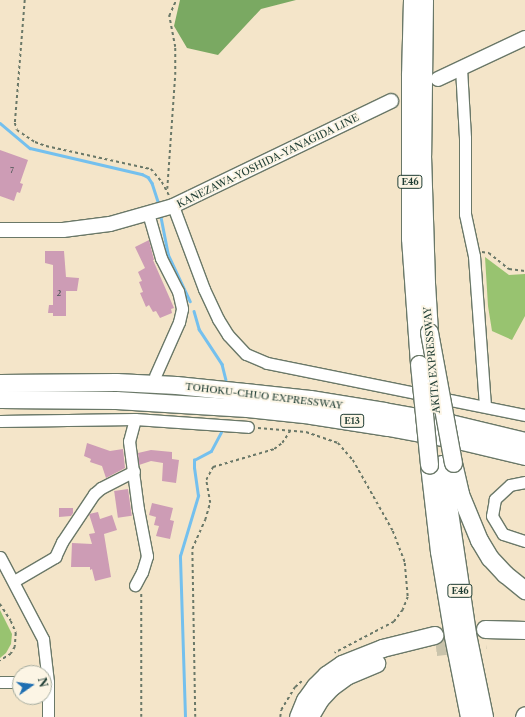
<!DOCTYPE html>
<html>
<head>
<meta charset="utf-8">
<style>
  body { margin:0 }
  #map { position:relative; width:525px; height:717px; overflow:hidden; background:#f4e5c9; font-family:"Libre Caslon Text",serif }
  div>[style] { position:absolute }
  .green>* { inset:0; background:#98c370 }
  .forest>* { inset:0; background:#7aa962 }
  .stream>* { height:2.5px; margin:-1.25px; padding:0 1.25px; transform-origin:1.25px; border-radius:1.25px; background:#74c0ee }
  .building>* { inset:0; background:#cd9cb5; transform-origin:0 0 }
  .highway-tunnel>* { height:17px; margin-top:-8.5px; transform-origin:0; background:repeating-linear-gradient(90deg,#c9c3ab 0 17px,transparent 0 25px) }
  .path>* { height:1.5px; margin-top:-0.75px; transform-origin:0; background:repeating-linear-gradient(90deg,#6a7868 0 3px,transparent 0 6px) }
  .roads { filter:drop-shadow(1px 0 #6a7868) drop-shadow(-1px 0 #6a7868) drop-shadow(0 1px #6a7868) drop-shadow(0 -1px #6a7868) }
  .minor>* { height:11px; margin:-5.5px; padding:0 5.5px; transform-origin:5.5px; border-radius:5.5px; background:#fff }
  .major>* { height:14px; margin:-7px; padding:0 7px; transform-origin:7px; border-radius:7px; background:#fff }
  .highway>* { height:17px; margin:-8.5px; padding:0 8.5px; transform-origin:8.5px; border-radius:8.5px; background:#fff }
  .bridges { filter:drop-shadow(1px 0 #6a7868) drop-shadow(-1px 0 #6a7868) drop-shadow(0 1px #6a7868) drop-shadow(0 -1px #6a7868) }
  .highway-bridge>* { height:17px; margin:-8.5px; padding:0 8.5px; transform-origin:8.5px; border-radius:8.5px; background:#fff }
  span { translate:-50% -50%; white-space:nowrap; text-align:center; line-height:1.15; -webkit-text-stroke:3.5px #fcf5e5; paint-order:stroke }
  .number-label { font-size:8px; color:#4a5554 }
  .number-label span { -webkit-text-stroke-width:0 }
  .shield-label span { padding:1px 3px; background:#fcf5e5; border:1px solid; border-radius:3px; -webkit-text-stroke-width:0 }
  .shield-label { font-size:9px; color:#1f3d34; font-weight:700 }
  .street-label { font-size:10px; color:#1f3d34 }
  .north { position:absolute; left:12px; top:665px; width:40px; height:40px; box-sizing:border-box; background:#fcf5e5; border:1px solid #a4ab9e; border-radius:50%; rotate:76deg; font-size:11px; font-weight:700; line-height:16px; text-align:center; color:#1f3d34 }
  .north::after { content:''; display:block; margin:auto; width:14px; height:18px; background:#1f6fb2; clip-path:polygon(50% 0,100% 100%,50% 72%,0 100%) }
</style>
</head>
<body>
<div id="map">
  <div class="green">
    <div style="clip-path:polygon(485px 257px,509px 275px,525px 274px,525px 316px,512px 340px,492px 331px,488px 306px)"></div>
    <div style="clip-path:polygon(0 610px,12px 634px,11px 644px,6px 653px,0 658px)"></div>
  </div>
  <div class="forest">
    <div style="clip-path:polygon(180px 0,296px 0,261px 9px,218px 55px,187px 48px,174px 26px)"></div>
  </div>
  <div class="stream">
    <div style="left:0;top:123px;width:39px;rotate:40deg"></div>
    <div style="left:30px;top:148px;width:115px;rotate:13.1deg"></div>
    <div style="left:142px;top:174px;width:7px;rotate:27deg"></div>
    <div style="left:148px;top:177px;width:7px;rotate:56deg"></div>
    <div style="left:152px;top:183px;width:20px;rotate:72deg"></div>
    <div style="left:161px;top:217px;width:38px;rotate:79deg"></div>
    <div style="left:168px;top:254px;width:52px;rotate:64.9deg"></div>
    <div style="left:194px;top:311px;width:19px;rotate:74deg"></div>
    <div style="left:199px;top:329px;width:42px;rotate:56.7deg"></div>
    <div style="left:222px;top:364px;width:16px;rotate:76deg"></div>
    <div style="left:185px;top:717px;width:161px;rotate:-91.8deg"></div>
    <div style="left:180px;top:556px;width:63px;rotate:-73.3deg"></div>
    <div style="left:198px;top:496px;width:28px;rotate:-98deg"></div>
    <div style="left:194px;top:468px;width:8px;rotate:-90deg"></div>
    <div style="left:194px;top:460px;width:19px;rotate:-28deg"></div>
    <div style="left:211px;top:451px;width:21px;rotate:-62deg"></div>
  </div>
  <div class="building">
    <div style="clip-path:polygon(0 150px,28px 160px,20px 183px,23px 184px,20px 193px,17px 192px,14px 201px,0 196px)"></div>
    <div style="clip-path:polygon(149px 240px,154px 260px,153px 260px,174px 308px,171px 309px,172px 313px,160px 318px,156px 311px,153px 312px,149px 305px,146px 307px,140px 293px,143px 292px,139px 282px,142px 281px,138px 272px,145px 268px,135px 247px)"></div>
    <div style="clip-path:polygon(45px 251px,64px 251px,66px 277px,79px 278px,77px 291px,66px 291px,66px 316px,53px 316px,53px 313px,48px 313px,49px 305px,53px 305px,53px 265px,45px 263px)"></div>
    <div style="clip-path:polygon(87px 443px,110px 451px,123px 449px,125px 468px,106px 478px,102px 466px,90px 462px,91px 459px,84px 456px)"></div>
    <div style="clip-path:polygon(151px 450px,172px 452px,172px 459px,179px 460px,176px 483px,162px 481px,163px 463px,151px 461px,139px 465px,138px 453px)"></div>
    <div style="left:128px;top:489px;width:27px;height:14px;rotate:82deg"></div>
    <div style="clip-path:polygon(152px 503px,173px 508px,170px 520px,174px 521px,170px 539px,156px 536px,159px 526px,154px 525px,156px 517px,149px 515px)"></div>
    <div style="clip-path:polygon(59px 508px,73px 508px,73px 513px,71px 516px,59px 517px)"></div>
    <div style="clip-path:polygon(98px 512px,100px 519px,112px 515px,117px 530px,104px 534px,111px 577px,95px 581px,92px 569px,90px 570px,90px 567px,71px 567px,72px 543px,92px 544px,89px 534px,95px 533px,89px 514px)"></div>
  </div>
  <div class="highway-tunnel">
    <div style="left:436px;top:647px;width:50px;rotate:-6.8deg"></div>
  </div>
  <div class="path">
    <div style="left:25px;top:0;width:123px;rotate:94.6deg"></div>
    <div style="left:15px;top:123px;width:7px;rotate:74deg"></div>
    <div style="left:17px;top:130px;width:22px;rotate:34deg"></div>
    <div style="left:35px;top:142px;width:12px;rotate:20deg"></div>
    <div style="left:46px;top:146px;width:107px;rotate:12.4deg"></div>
    <div style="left:151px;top:169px;width:17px;rotate:50deg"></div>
    <div style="left:162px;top:182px;width:15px;rotate:62deg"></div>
    <div style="left:167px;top:189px;width:114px;rotate:-86deg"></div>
    <div style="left:175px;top:75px;width:28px;rotate:-90deg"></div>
    <div style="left:175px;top:47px;width:32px;rotate:-101deg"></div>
    <div style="left:169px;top:16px;width:17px;rotate:-66deg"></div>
    <div style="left:482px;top:252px;width:7px;rotate:8deg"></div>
    <div style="left:489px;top:253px;width:26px;rotate:39deg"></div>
    <div style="left:509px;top:269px;width:16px;rotate:7deg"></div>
    <div style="left:258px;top:428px;width:48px;rotate:4.8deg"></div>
    <div style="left:306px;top:432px;width:34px;rotate:19deg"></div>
    <div style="left:338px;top:443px;width:23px;rotate:49deg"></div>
    <div style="left:353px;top:460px;width:81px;rotate:60.6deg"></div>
    <div style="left:393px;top:531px;width:34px;rotate:69deg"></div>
    <div style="left:405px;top:563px;width:34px;rotate:85deg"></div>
    <div style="left:408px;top:597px;width:14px;rotate:111deg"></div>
    <div style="left:403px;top:610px;width:15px;rotate:127deg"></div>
    <div style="left:394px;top:622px;width:67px;rotate:152.3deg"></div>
    <div style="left:0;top:604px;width:20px;rotate:57deg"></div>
    <div style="left:11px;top:621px;width:13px;rotate:67deg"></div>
    <div style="left:16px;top:633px;width:14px;rotate:94deg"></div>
    <div style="left:15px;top:647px;width:8px;rotate:120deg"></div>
    <div style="left:11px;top:654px;width:13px;rotate:148deg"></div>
    <div style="left:141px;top:717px;width:124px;rotate:-90deg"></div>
    <div style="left:195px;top:717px;width:168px;rotate:-91deg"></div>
    <div style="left:192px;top:549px;width:32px;rotate:-66deg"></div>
    <div style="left:205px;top:520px;width:18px;rotate:-74deg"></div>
    <div style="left:210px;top:503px;width:23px;rotate:-100deg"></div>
    <div style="left:206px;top:480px;width:15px;rotate:-62deg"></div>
    <div style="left:213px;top:467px;width:64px;rotate:-16.4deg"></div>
    <div style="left:274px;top:449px;width:10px;rotate:-37deg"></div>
    <div style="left:282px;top:443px;width:14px;rotate:-56deg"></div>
    <div style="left:280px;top:717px;width:7px;rotate:-82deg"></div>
    <div style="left:281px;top:710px;width:27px;rotate:-59deg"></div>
    <div style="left:295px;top:687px;width:9px;rotate:-41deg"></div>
  </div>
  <div class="roads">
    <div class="minor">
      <div style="left:461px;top:68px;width:70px;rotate:86.7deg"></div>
      <div style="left:465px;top:138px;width:76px;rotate:90deg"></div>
      <div style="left:465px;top:214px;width:43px;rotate:77.9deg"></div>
      <div style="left:474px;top:256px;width:150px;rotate:85.8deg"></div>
      <div style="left:173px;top:206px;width:89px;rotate:69.5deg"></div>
      <div style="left:204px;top:289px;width:33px;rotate:65deg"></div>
      <div style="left:218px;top:319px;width:19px;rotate:58deg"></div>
      <div style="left:228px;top:335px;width:26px;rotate:47deg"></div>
      <div style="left:246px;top:354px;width:23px;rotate:23deg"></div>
      <div style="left:267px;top:363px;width:263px;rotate:11.4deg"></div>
      <div style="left:148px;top:213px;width:47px;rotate:73.9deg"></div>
      <div style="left:161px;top:258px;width:37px;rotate:63deg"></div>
      <div style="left:178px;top:291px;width:18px;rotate:77deg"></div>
      <div style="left:182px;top:309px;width:13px;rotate:103deg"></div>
      <div style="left:179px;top:322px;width:59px;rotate:114deg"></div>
      <div style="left:135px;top:419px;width:23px;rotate:105deg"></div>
      <div style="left:129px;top:441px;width:69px;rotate:82.5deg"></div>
      <div style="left:138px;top:509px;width:48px;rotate:79.2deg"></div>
      <div style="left:147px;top:556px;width:17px;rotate:107deg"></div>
      <div style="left:142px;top:572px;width:15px;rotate:118deg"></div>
      <div style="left:0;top:421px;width:135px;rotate:-0.8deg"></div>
      <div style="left:135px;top:419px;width:113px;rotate:4deg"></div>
      <div style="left:525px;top:482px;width:15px;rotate:169deg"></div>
      <div style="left:510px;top:485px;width:21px;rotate:137deg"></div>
      <div style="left:495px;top:499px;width:17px;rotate:100deg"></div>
      <div style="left:492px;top:516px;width:21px;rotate:59deg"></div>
      <div style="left:503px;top:534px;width:23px;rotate:18deg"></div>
      <div style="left:0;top:557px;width:93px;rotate:62.3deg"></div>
      <div style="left:43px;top:639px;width:43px;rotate:83.4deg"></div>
      <div style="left:48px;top:682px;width:35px;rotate:90deg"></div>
      <div style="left:14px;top:581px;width:48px;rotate:-30.3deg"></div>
      <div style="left:55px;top:557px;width:17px;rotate:-65deg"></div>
      <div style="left:62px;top:542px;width:58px;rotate:-56.3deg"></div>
      <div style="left:94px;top:494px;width:9px;rotate:-41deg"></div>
      <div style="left:101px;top:488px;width:37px;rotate:-27deg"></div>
      <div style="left:0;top:682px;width:20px"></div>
    </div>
    <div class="major">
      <div style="left:438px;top:79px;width:96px;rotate:-25.2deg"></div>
      <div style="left:0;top:230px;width:63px"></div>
      <div style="left:63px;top:230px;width:47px;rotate:-7.3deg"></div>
      <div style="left:110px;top:224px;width:66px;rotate:-15.9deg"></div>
      <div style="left:173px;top:206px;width:242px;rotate:-25.7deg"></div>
    </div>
    <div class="highway">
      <div style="left:412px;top:0;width:74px;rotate:91.5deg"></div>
      <div style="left:410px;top:74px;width:164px;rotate:90deg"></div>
      <div style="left:410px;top:238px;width:126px;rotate:85.9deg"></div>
      <div style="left:424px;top:0;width:155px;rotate:90.7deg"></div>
      <div style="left:422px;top:155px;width:128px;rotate:88.2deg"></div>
      <div style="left:426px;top:283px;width:49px;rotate:86.5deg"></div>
      <div style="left:0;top:383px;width:116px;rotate:-0.5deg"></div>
      <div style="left:116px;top:382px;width:60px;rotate:2.9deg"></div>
      <div style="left:176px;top:385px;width:69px;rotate:5.8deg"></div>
      <div style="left:245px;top:392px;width:65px;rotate:6.1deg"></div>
      <div style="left:310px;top:399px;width:75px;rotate:9.2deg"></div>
      <div style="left:384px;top:411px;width:67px;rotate:10.3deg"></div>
      <div style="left:450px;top:423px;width:77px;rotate:13.5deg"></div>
      <div style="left:0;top:399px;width:116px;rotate:0.5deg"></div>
      <div style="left:116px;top:400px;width:131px;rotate:3.5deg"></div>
      <div style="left:247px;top:408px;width:64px;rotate:6.2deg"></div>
      <div style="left:311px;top:415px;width:78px;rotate:8.9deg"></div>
      <div style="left:388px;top:427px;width:71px;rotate:10.5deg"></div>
      <div style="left:458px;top:440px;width:69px;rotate:13.4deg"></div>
      <div style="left:453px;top:463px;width:32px;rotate:77deg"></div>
      <div style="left:460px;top:494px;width:50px;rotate:67.6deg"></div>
      <div style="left:479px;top:540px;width:21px;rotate:59deg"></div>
      <div style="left:490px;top:558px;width:22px;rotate:47deg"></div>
      <div style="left:505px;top:574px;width:26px;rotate:39deg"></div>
      <div style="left:442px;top:464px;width:172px;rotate:81.6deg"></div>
      <div style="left:467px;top:634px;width:85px;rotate:78.4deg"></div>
      <div style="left:429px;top:465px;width:87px;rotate:83.4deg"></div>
      <div style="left:439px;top:551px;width:86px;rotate:80.6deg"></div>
      <div style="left:453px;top:636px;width:83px;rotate:78.8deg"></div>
      <div style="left:485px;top:629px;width:40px;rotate:1.4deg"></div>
      <div style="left:311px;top:714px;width:17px;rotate:-59deg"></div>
      <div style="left:320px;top:699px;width:16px;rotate:-47deg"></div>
      <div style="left:331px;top:687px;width:19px;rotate:-36deg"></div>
      <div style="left:346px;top:676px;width:33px;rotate:-23deg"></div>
      <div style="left:298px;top:717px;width:18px;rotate:-68deg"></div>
      <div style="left:305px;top:700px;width:17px;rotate:-54deg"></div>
      <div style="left:315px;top:686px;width:16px;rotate:-45deg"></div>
      <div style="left:326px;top:675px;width:19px;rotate:-35deg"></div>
      <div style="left:342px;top:664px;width:43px;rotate:-21.8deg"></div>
      <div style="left:382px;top:648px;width:54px;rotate:-14deg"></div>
      <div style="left:524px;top:717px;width:2px;rotate:-63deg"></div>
    </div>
  </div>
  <div class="bridges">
    <div class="highway-bridge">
      <div style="left:429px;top:332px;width:133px;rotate:79.6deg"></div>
      <div style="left:419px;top:364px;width:101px;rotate:84.3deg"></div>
    </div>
  </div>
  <div class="number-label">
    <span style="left:12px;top:171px">7</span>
    <span style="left:59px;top:294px">2</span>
  </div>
  <div class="shield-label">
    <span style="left:410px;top:182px">E46</span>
    <span style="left:352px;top:421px">E13</span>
    <span style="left:460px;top:591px">E46</span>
  </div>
  <div class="street-label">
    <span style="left:268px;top:161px;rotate:-26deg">KANEZAWA-YOSHIDA-YANAGIDA LINE</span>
    <span style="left:432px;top:360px;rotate:-95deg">AKITA EXPRESSWAY</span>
    <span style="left:264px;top:396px;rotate:7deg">TOHOKU-CHUO EXPRESSWAY</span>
  </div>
  <div class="north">N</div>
</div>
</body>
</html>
